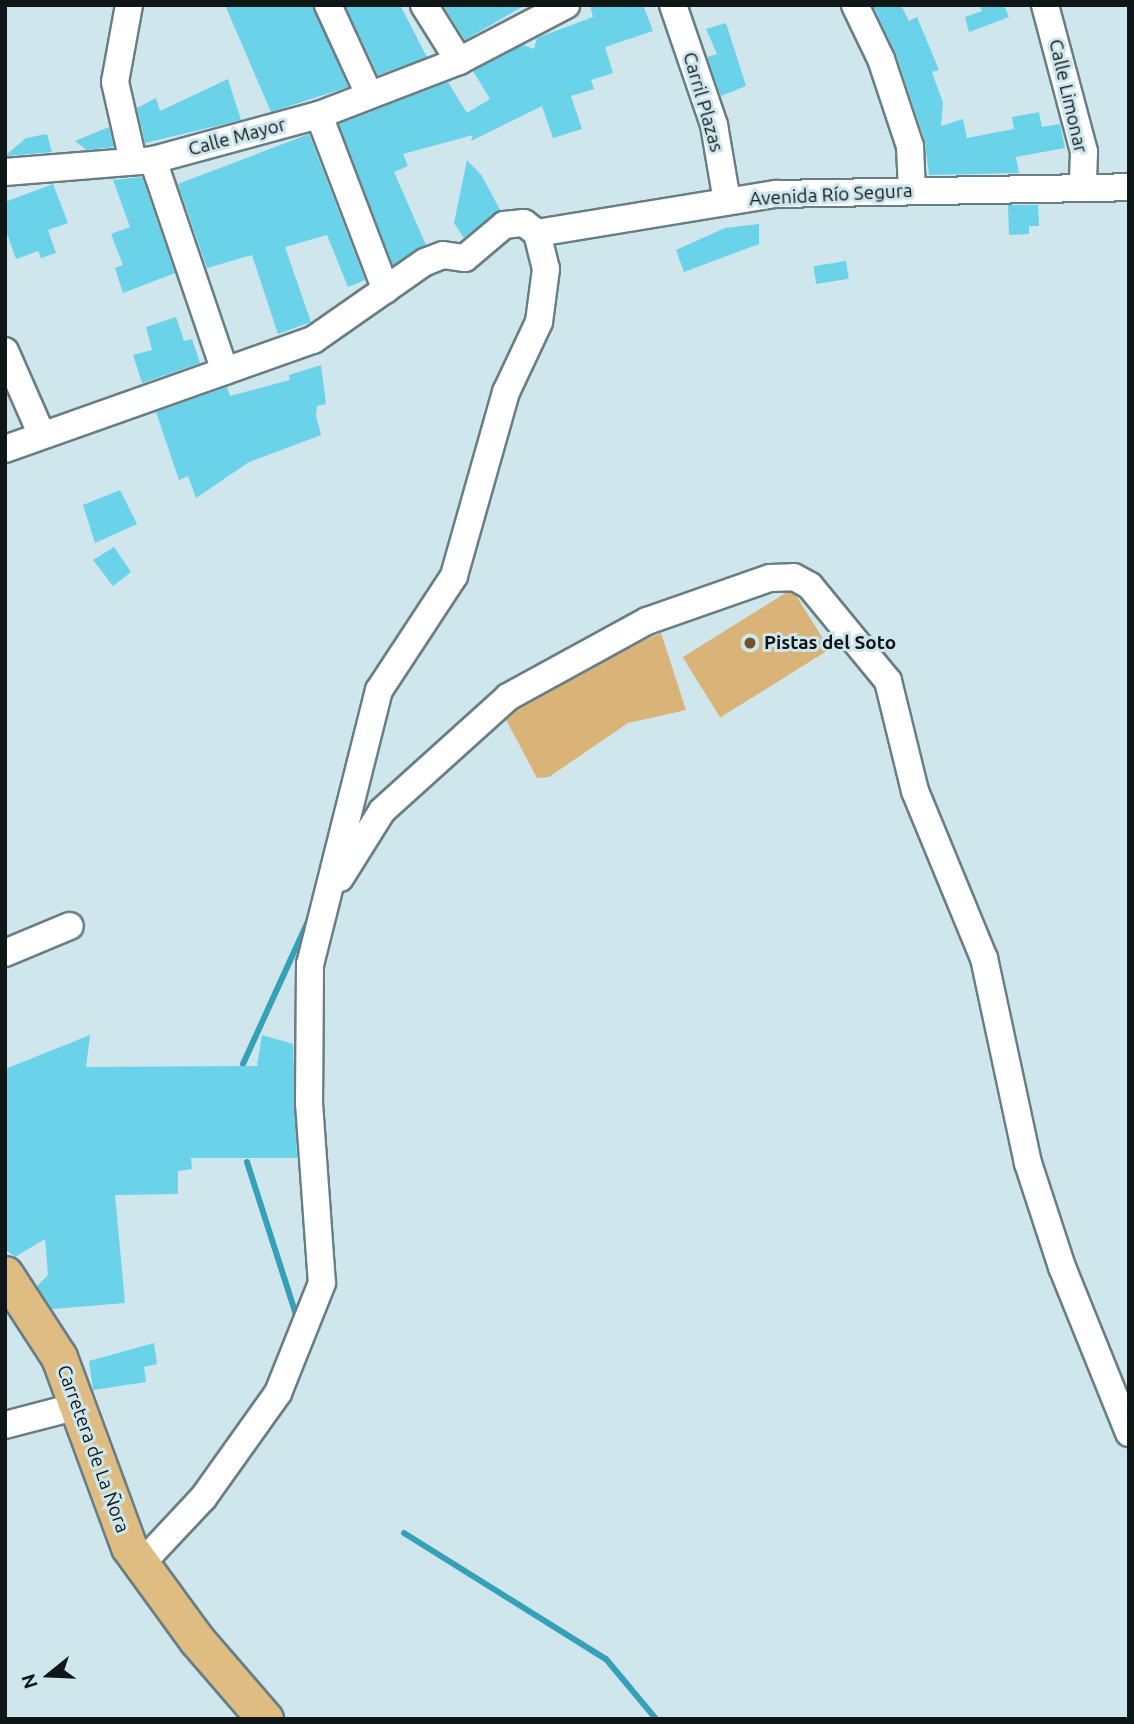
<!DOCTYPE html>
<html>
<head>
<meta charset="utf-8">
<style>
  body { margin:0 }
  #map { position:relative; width:1134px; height:1724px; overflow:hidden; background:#cee6ec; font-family:Ubuntu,sans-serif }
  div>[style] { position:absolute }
  .green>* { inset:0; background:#dab378; transform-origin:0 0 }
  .stream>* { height:6px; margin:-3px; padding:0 3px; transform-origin:3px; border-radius:3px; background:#34a1b8 }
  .building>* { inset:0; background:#6ad2e9; transform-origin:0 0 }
  .roads { filter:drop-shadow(2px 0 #687e83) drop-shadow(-2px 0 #687e83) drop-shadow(0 2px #687e83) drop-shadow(0 -2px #687e83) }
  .minor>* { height:26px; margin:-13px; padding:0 13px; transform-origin:13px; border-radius:13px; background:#fff }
  .major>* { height:35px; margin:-17.5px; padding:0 17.5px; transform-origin:17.5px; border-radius:17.5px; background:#dfbd82 }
  .dots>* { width:19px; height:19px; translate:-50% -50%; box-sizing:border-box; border:4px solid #cee6ec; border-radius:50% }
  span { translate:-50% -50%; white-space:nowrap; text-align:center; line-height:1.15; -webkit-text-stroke:6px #cee6ec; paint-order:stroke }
  .street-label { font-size:19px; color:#0e1618 }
  .poi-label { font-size:19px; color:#0e1618; font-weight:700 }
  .left { translate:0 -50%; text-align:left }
  .frame { position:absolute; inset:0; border:7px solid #0e1618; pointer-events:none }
  .north { position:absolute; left:14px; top:1640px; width:70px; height:70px; -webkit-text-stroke:5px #cee6ec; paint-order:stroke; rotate:252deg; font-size:19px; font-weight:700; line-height:28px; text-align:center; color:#0e1618 }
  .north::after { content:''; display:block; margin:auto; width:24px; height:32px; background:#0e1618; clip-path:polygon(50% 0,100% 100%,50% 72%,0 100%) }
</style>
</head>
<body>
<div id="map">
  <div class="green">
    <div style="left:792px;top:589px;width:71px;height:129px;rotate:58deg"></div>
    <div style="clip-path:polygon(661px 633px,686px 710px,628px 723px,549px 777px,537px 778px,504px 716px,558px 678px)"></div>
  </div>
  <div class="stream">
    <div style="left:243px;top:1064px;width:159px;rotate:-65.5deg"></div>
    <div style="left:247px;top:1162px;width:161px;rotate:72.2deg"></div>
    <div style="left:404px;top:1533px;width:238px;rotate:32deg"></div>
    <div style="left:606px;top:1659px;width:78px;rotate:50.2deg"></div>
  </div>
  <div class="building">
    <div style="clip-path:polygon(225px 5px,313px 5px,348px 87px,271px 112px)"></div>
    <div style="clip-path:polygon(345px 5px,400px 5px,427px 57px,378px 75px)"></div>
    <div style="clip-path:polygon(443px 5px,525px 5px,465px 40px)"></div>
    <div style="clip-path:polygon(590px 5px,643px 5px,653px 31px,605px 47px,613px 73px,591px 80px,594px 89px,571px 96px,582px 129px,553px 138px,542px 106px,471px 141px,473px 135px,403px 154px,408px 166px,394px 172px,426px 245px,393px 265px,339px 124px,448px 82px,467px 113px,490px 99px,473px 71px,523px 45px,534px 49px,537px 38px,593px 17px)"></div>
    <div style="clip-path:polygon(873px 5px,901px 5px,909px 21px,917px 17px,939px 70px,932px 72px,943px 103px,941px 126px,963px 119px,967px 138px,1014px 129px,1012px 117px,1039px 112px,1042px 127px,1060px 124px,1065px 148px,1016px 157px,1019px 173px,929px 175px,925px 141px,896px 54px)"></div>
    <div style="clip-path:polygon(979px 5px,1004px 5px,1009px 17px,969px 32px,965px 17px,982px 11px)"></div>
    <div style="clip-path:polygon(726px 23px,746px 86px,721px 96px,707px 57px,717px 54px,706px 29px)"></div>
    <div style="clip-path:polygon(228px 79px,241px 120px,145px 143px,137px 108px,156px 98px,160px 111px)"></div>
    <div style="clip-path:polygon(109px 127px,114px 147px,87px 150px,75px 141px)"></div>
    <div style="clip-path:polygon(47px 134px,52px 152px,5px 156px,26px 138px)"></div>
    <div style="clip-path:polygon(309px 134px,365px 280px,348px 287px,327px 235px,285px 247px,311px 322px,278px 334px,252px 255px,207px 268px,178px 184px)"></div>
    <div style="clip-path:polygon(467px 160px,482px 176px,500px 210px,464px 238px,454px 223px)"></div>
    <div style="clip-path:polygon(142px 177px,175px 273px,123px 293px,115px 268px,123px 265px,111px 234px,130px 227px,113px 180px)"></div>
    <div style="clip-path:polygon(53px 184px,68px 223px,48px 230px,56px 253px,41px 258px,38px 251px,16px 259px,5px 228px,5px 202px)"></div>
    <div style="clip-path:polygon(1008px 205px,1038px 205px,1039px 226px,1029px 226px,1029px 234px,1009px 235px)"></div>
    <div style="clip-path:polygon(759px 224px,759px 244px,684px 272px,676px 250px,725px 228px)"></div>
    <div style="left:846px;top:261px;width:18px;height:33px;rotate:81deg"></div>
    <div style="clip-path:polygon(176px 317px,184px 341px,192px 339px,200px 363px,142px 383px,133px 355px,152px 350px,146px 327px)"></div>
    <div style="clip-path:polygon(321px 365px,326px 404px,317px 406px,316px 416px,321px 435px,249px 462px,196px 498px,188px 476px,179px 480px,156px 412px,227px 387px,230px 396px,290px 380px,289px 375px)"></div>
    <div style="clip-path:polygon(120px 490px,137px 524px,95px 543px,83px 505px)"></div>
    <div style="clip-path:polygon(114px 547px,131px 572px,113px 586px,93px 560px)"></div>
    <div style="clip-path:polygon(90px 1035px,86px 1067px,257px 1066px,262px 1035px,293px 1044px,297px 1158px,191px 1158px,192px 1169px,178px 1171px,178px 1194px,115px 1195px,125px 1303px,52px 1309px,37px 1286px,48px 1275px,45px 1239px,15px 1257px,5px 1249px,5px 1069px)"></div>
    <div style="clip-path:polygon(154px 1343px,157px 1364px,144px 1367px,146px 1382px,93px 1390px,89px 1361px)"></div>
  </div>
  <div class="roads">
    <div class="minor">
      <div style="left:129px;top:5px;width:78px;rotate:100.3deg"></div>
      <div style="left:115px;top:82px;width:81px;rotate:77.2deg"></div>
      <div style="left:328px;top:5px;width:98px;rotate:65.3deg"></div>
      <div style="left:424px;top:5px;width:66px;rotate:58deg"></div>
      <div style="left:673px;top:5px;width:127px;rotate:71.1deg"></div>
      <div style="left:714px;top:125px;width:77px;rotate:80.3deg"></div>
      <div style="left:855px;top:5px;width:60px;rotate:64.3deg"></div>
      <div style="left:881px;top:59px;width:92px;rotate:71.6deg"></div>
      <div style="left:910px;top:146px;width:45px;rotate:87.5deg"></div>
      <div style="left:1045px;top:5px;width:152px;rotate:75.1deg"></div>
      <div style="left:1084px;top:152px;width:35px;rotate:92deg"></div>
      <div style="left:319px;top:115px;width:187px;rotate:69.1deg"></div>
      <div style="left:153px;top:160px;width:223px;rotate:71.2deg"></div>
      <div style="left:5px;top:172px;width:148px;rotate:-4.6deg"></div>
      <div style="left:153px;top:160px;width:172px;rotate:-15.2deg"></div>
      <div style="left:319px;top:115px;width:150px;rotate:-21.1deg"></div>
      <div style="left:459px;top:61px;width:121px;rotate:-27.6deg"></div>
      <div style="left:537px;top:233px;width:242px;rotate:-9.3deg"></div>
      <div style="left:776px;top:194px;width:353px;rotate:-1.1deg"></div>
      <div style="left:5px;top:351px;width:90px;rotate:66.3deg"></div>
      <div style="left:5px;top:449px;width:327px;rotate:-19.5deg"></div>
      <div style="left:313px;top:340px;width:136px;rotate:-34.9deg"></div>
      <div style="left:425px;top:262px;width:19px;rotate:-21deg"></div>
      <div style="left:443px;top:255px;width:22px;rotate:8deg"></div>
      <div style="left:465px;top:258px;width:51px;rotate:-40.2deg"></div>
      <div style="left:504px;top:225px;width:20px;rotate:-6deg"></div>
      <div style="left:524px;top:223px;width:16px;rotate:38deg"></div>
      <div style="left:537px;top:233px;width:37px;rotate:76deg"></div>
      <div style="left:546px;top:269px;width:53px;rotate:97.5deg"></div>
      <div style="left:539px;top:322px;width:77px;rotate:115.2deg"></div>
      <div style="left:506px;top:392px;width:191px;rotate:105.8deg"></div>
      <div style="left:454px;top:576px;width:136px;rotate:123.3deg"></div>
      <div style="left:379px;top:690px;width:283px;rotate:104.1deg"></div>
      <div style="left:310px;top:964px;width:139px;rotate:90.4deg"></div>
      <div style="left:309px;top:1103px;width:180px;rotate:85.9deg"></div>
      <div style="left:322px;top:1283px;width:118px;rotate:111.8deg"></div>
      <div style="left:278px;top:1393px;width:129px;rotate:125.5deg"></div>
      <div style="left:203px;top:1498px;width:92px;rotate:133.2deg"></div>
      <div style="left:340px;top:878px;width:79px;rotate:-57.9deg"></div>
      <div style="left:382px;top:811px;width:170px;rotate:-42.1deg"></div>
      <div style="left:508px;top:697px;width:158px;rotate:-28.7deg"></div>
      <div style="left:647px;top:621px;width:130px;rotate:-19.3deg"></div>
      <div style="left:770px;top:578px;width:24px;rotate:-2deg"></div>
      <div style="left:794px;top:577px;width:18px;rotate:29deg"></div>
      <div style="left:810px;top:586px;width:123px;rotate:50.6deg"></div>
      <div style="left:888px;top:681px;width:113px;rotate:76.2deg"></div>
      <div style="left:915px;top:791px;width:181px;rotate:67.6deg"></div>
      <div style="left:984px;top:958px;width:210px;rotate:77.9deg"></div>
      <div style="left:1028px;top:1163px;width:109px;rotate:71.9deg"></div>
      <div style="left:1062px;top:1267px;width:179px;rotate:68deg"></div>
      <div style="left:5px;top:953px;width:70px;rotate:-22.6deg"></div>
      <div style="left:5px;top:1425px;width:75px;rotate:-14.6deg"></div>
    </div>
    <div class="major">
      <div style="left:5px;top:1274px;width:99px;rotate:57deg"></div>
      <div style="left:59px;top:1357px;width:202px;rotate:69.8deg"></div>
      <div style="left:129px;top:1547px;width:114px;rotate:53.9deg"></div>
      <div style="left:196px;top:1639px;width:106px;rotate:49.2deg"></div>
    </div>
  </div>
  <div class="dots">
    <div style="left:750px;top:643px;background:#705427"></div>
  </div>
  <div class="street-label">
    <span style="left:1068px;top:96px;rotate:77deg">Calle Limonar</span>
    <span style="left:703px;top:102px;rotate:74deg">Carril Plazas</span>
    <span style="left:237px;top:137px;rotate:-15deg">Calle Mayor</span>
    <span style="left:831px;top:195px;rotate:-3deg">Avenida Río Segura</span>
    <span style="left:93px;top:1449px;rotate:70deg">Carretera de La Ñora</span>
  </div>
  <div class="poi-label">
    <span class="left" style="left:764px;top:643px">Pistas del Soto</span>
  </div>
  <div class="frame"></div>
  <div class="north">N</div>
</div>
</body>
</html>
